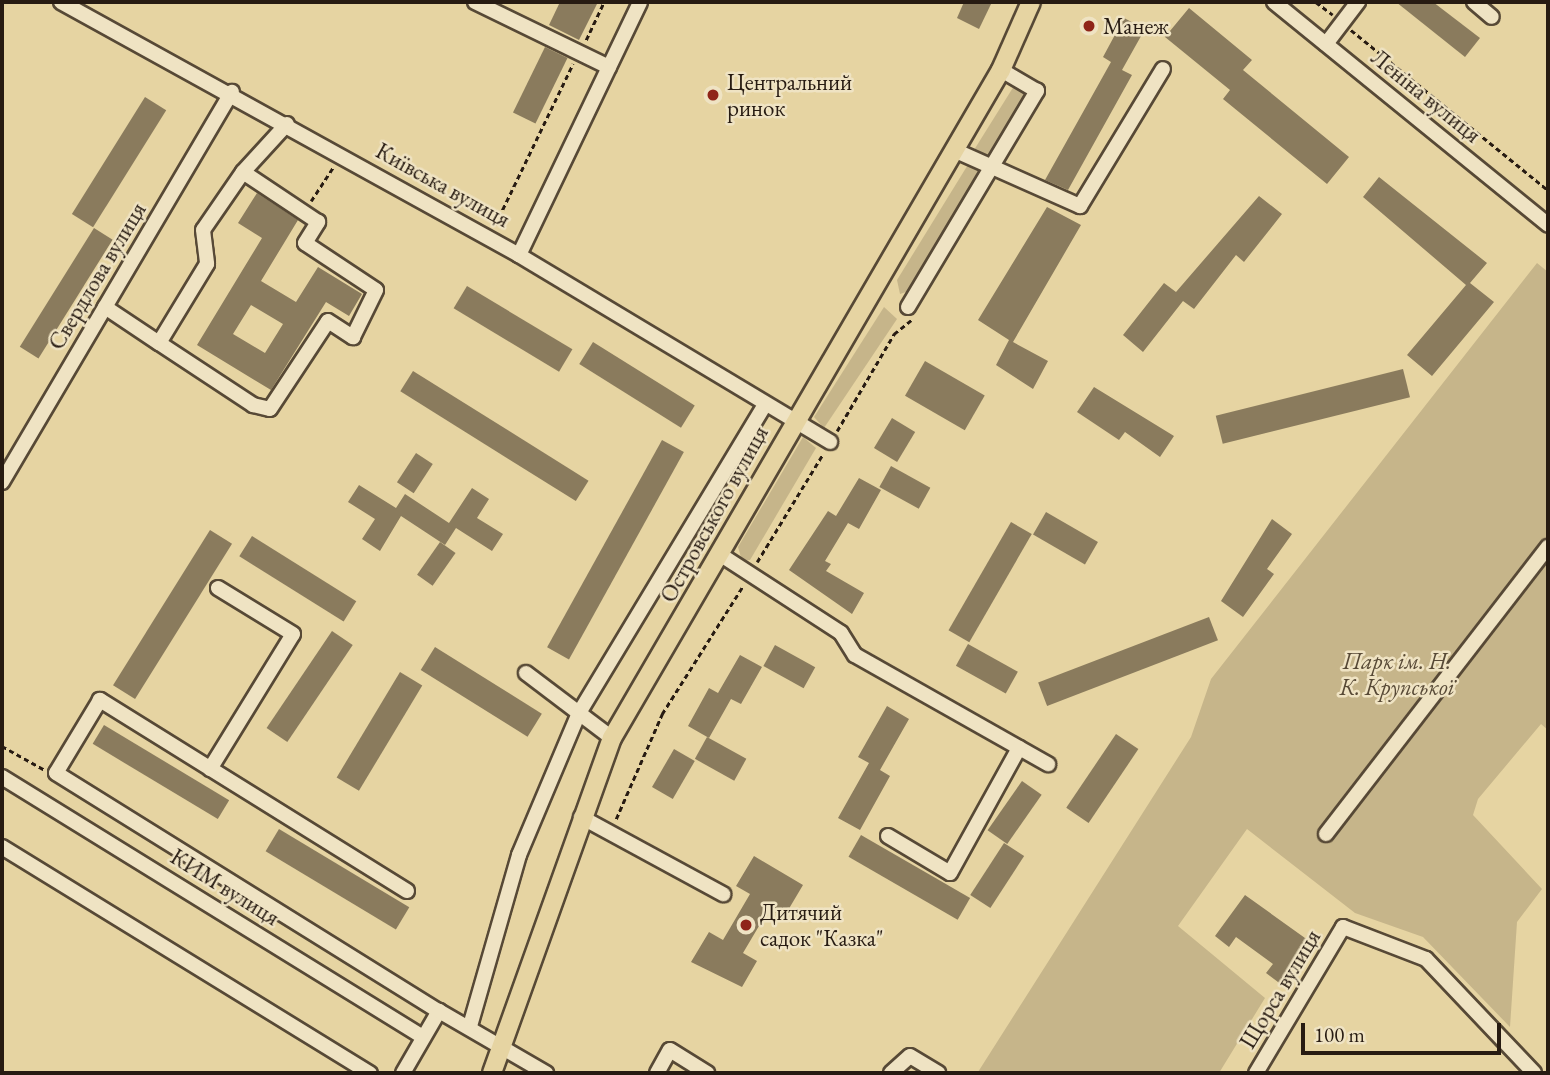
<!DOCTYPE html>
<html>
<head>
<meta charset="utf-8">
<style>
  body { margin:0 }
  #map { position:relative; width:1550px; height:1075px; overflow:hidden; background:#e6d4a2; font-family:"EB Garamond",serif }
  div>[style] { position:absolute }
  .green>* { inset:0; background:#c6b58a; transform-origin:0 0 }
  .building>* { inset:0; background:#8a7b5d; transform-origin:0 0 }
  .path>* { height:2.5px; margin-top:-1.25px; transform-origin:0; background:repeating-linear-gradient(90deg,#271b12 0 5px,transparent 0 8.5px) }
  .roads { filter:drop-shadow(2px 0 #574936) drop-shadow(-2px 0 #574936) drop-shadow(0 2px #574936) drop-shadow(0 -2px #574936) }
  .minor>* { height:14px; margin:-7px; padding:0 7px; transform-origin:7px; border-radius:7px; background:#efe3c3 }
  .major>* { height:18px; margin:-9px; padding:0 9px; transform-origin:9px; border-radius:9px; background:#e6d4a2 }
  .dots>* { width:19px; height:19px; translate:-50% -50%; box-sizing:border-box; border:4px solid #efe3c3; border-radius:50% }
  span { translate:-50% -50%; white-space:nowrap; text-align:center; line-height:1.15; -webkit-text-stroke:5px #efe3c3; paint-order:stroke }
  .poi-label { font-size:23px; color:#271b12 }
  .left { translate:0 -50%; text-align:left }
  .street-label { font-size:23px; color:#271b12 }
  .park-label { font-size:23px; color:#574936; font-style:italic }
  .frame { position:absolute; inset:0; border:4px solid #271b12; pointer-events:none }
  .scale { position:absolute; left:1301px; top:1023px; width:200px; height:32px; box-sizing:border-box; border:4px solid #271b12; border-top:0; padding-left:9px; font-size:21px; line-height:24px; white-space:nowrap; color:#271b12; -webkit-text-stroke:5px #efe3c3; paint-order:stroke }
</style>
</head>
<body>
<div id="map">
  <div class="green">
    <div style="left:1014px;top:86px;width:15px;height:79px;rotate:32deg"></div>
    <div style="clip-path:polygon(969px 163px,981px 172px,912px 290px,900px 294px,897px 280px)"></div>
    <div style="clip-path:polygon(1537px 263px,1548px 272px,1548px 730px,1541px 724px,1478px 799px,1473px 815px,1542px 889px,1517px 922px,1510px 1027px,1423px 937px,1355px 913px,1247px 829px,1178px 926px,1265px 998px,1219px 1073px,978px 1072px,1191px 737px,1211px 679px)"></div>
    <div style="clip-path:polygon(884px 307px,897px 319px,824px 428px,814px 417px)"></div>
    <div style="clip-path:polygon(803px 437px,816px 448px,750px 560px,742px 561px,738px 547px)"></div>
  </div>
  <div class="building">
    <div style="clip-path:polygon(560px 2px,598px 2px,579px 40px,549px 25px)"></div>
    <div style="clip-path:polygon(964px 2px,992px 2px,979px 29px,957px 18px)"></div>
    <div style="clip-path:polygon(1396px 2px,1433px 2px,1480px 38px,1465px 57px)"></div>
    <div style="clip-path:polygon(1189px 8px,1252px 60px,1243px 70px,1349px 157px,1327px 184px,1223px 99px,1230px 90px,1165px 37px)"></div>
    <div style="clip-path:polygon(1124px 18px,1145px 29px,1122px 70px,1132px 75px,1068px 190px,1045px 180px,1111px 62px,1103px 57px)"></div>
    <div style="left:545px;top:47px;width:25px;height:73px;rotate:26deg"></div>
    <div style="left:145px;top:97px;width:25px;height:138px;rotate:32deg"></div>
    <div style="clip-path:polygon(1379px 177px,1487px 263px,1470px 283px,1494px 302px,1432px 376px,1407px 355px,1466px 285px,1363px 197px)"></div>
    <div style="clip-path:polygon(evenodd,257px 193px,298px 220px,261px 281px,296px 302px,318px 267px,362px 294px,349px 316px,326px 302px,271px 390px,197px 345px,262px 238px,238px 223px,257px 193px,251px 305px,283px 324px,265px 353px,233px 334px,251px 305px)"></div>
    <div style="clip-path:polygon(1259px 196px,1282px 214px,1244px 262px,1236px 255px,1194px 309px,1183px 301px,1143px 352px,1123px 335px,1164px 283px,1176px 292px)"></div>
    <div style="clip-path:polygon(1047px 207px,1081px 225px,1013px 342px,1048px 361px,1033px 389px,996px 365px,1009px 340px,978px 320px)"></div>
    <div style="left:94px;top:228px;width:22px;height:140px;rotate:32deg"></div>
    <div style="left:467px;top:286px;width:123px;height:26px;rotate:31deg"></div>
    <div style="left:593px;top:342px;width:120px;height:26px;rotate:32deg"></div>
    <div style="left:925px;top:361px;width:69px;height:40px;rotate:30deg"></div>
    <div style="left:1403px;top:369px;width:29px;height:193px;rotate:76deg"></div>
    <div style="left:413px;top:371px;width:207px;height:24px;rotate:32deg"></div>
    <div style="clip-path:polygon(1094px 387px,1174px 436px,1160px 457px,1125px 432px,1119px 440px,1077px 412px)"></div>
    <div style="left:892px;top:418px;width:27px;height:35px;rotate:31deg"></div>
    <div style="left:662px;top:440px;width:25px;height:237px;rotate:29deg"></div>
    <div style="left:416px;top:453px;width:20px;height:35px;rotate:33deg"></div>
    <div style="left:891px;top:466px;width:45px;height:24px;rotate:29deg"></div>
    <div style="clip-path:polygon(859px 478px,881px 490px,859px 529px,848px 523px,825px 561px,831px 564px,826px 571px,864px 593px,852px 614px,789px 570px,828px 511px,836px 516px)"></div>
    <div style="clip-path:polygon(359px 485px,396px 508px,405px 494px,449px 523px,472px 488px,489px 499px,477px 518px,503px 534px,492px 551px,456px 528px,445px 545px,401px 516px,380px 551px,362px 539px,375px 519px,348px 502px)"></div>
    <div style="left:1046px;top:512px;width:60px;height:26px;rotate:30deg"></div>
    <div style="clip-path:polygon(1272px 519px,1292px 534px,1267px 569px,1274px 574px,1243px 617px,1221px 601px)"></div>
    <div style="left:1011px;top:522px;width:24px;height:125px;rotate:30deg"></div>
    <div style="left:210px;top:530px;width:26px;height:183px;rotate:32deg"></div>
    <div style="left:252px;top:536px;width:123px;height:24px;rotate:32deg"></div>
    <div style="left:440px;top:542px;width:19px;height:40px;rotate:35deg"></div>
    <div style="left:1209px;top:617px;width:25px;height:183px;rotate:69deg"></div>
    <div style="left:332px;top:631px;width:25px;height:117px;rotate:34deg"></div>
    <div style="left:968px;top:644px;width:57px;height:25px;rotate:29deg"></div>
    <div style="left:775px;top:645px;width:46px;height:24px;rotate:29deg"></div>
    <div style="left:435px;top:647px;width:126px;height:27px;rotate:32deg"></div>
    <div style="clip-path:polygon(740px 655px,762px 667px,741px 704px,731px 699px,709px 738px,688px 726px,709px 688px,718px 693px)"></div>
    <div style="left:400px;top:672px;width:26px;height:123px;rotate:31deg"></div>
    <div style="clip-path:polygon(887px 706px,909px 719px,880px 770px,890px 776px,860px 830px,838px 818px,869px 763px,858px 757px)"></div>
    <div style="left:104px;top:725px;width:146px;height:22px;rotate:31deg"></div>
    <div style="left:1116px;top:734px;width:27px;height:89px;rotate:34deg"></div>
    <div style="left:707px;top:737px;width:45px;height:25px;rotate:29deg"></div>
    <div style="left:674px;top:749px;width:24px;height:44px;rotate:30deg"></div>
    <div style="left:1022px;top:781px;width:24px;height:60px;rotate:35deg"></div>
    <div style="left:279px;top:829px;width:152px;height:26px;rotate:31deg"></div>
    <div style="left:861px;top:835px;width:126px;height:25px;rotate:30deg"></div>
    <div style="left:1004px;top:843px;width:24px;height:62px;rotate:33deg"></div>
    <div style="clip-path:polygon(754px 856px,803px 885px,784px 917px,769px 909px,743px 953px,757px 961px,742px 987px,691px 962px,709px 932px,723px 940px,750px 894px,736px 886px)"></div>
    <div style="clip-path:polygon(1245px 895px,1312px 943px,1282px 985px,1266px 973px,1273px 964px,1236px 937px,1229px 947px,1215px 936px)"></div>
  </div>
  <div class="path">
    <div style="left:1316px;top:2px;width:21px;rotate:37deg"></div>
    <div style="left:1351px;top:30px;width:254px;rotate:39.1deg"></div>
    <div style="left:586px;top:40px;width:42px;rotate:-64.7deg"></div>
    <div style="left:311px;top:201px;width:42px;rotate:-56.7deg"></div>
    <div style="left:495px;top:225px;width:179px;rotate:-64.2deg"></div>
    <div style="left:837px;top:431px;width:113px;rotate:-59.6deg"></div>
    <div style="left:894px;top:334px;width:22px;rotate:-39deg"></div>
    <div style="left:757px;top:562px;width:127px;rotate:-58.6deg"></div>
    <div style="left:2px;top:746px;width:49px;rotate:29.2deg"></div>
    <div style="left:616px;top:819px;width:115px;rotate:-66.3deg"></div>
    <div style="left:662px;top:714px;width:151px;rotate:-57.7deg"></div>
  </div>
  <div class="roads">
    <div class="minor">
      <div style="left:61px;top:2px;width:523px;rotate:28.92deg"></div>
      <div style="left:519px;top:255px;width:363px;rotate:31deg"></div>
      <div style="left:475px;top:2px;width:149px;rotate:25.9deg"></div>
      <div style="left:1274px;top:2px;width:353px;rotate:39.1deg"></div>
      <div style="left:1474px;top:2px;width:23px;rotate:40deg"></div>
      <div style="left:1326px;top:44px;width:53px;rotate:-52.7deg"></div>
      <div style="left:954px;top:150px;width:138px;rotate:24deg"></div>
      <div style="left:1080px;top:206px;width:160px;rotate:-58.8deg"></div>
      <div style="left:243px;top:172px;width:65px;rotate:-47.5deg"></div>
      <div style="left:519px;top:255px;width:280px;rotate:-64.4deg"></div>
      <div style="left:105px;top:307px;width:65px;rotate:33.7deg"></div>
      <div style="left:159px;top:343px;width:113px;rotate:33.4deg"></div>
      <div style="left:253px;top:405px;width:17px;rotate:13deg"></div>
      <div style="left:270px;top:409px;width:105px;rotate:-56.6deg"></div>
      <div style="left:328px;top:321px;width:30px;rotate:33deg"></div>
      <div style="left:353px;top:337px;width:52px;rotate:-63.9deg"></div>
      <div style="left:376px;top:290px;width:85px;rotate:-146.5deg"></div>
      <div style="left:305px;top:243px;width:25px;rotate:-58deg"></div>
      <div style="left:318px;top:222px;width:90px;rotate:-146.3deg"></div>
      <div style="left:243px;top:172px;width:70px;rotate:124.6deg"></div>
      <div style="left:203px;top:230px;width:34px;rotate:83deg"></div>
      <div style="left:207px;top:264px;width:92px;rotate:121.3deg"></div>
      <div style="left:908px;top:307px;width:252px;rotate:-59.2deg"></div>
      <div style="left:1037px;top:91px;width:42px;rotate:-149.7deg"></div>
      <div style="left:2px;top:482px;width:453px;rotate:-59.5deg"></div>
      <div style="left:721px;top:555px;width:143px;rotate:33deg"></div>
      <div style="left:841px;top:633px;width:26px;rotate:58deg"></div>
      <div style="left:855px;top:655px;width:222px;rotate:29.5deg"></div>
      <div style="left:526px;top:673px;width:108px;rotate:37.1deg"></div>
      <div style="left:210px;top:769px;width:158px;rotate:-58.4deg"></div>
      <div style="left:293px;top:634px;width:88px;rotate:-148.5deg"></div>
      <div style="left:2px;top:777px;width:495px;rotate:31.7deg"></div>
      <div style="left:581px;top:817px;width:162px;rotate:28.5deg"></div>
      <div style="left:1326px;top:834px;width:363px;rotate:-52.3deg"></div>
      <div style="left:888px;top:836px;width:72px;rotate:30.8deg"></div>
      <div style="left:950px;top:873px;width:143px;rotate:-61.1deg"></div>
      <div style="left:2px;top:847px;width:432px;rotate:31.6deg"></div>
      <div style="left:407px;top:891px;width:362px;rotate:-148.1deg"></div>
      <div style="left:100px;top:700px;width:85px;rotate:121.1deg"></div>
      <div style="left:56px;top:773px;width:451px;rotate:31.9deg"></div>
      <div style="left:470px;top:1026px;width:178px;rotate:-74deg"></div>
      <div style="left:519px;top:855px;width:154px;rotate:-67.1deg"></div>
      <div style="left:579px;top:713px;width:358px;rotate:-58.9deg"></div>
      <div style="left:403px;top:1073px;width:72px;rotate:-59.9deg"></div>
      <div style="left:439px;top:1011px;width:124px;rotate:30.1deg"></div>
      <div style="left:657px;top:1073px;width:26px;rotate:-61deg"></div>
      <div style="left:670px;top:1050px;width:44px;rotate:31.9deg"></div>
      <div style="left:891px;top:1073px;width:25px;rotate:-42deg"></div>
      <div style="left:910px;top:1056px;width:33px;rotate:31deg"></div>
      <div style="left:1256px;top:1073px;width:170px;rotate:-59.2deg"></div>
      <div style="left:1343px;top:927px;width:89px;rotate:21.1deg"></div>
      <div style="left:1426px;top:959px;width:157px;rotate:46.5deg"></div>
    </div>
    <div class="major">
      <div style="left:492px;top:1073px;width:356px;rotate:-70.3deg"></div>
      <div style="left:612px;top:738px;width:773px;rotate:-59.79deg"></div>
      <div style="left:1001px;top:70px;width:74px;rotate:-66.2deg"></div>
    </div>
  </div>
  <div class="dots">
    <div style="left:1089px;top:26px;background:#8f2418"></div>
    <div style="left:713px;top:95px;background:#8f2418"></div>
    <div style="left:746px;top:925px;background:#8f2418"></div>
  </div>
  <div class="poi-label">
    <span class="left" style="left:1103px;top:26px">Манеж</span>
    <span class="left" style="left:727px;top:95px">Центральний<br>ринок</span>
    <span class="left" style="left:760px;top:925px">Дитячий<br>садок "Казка"</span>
  </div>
  <div class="street-label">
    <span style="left:1426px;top:96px;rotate:39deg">Леніна вулиця</span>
    <span style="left:443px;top:185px;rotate:29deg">Київська вулиця</span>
    <span style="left:97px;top:276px;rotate:-59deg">Свердлова вулиця</span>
    <span style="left:714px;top:514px;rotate:-61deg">Островського вулиця</span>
    <span style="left:225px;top:887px;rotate:32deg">КИМ вулиця</span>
    <span style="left:1280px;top:989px;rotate:-59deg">Щорса вулиця</span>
  </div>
  <div class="park-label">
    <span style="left:1397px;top:674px">Парк ім. Н.<br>К. Крупської</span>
  </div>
  <div class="frame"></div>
  <div class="scale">100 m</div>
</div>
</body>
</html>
